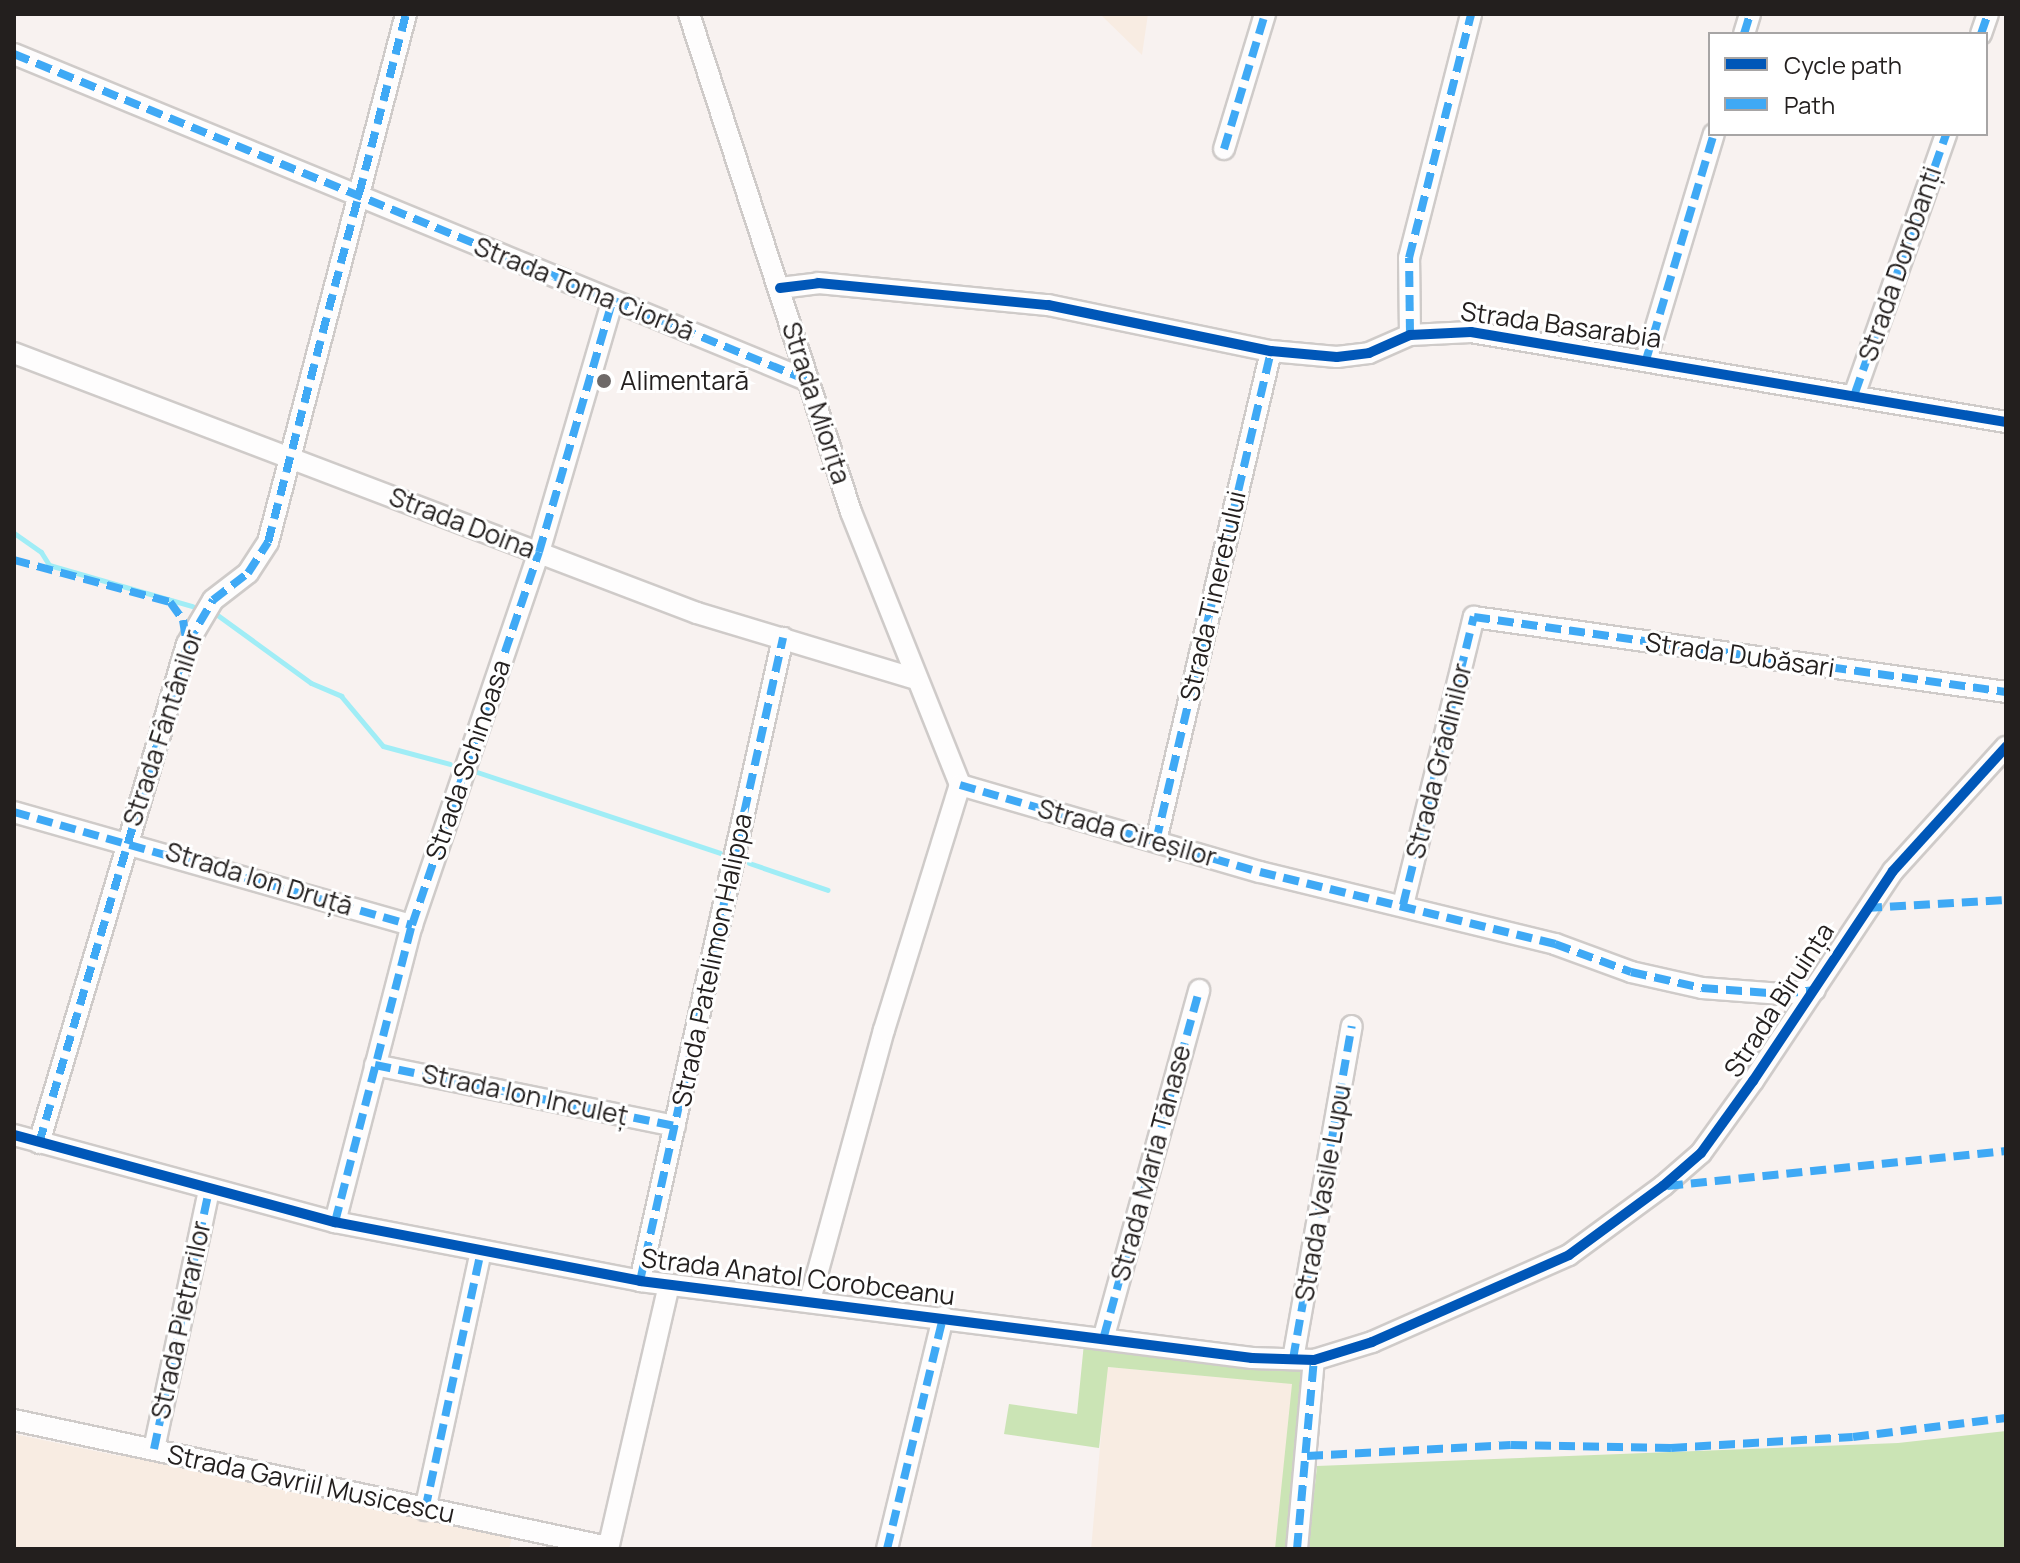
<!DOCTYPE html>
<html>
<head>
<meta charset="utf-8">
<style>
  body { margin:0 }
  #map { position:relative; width:2020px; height:1563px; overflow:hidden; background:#f8f2f0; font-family:Manrope,sans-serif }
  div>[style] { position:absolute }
  .industrial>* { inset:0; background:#f8ece2; transform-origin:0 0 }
  .green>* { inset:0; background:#cbe4b5 }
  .stream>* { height:5px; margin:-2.5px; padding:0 2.5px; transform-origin:2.5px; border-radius:2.5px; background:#a0edf6 }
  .roads { filter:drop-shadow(2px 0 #cfcbc9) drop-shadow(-2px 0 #cfcbc9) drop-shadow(0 2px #cfcbc9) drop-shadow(0 -2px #cfcbc9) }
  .minor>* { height:20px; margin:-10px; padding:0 10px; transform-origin:10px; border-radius:10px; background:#fefdfd }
  .quiet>* { height:8px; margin-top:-4px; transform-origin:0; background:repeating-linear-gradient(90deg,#3fa9f5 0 16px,transparent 0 24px) }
  .cycleway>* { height:10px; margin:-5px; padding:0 5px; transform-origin:5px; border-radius:5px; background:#0057b8 }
  .dots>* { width:22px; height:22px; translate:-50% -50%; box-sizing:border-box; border:4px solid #fff; border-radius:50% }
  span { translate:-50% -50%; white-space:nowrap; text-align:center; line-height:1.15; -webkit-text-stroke:6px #fff; paint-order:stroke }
  .street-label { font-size:26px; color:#231f1e }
  .poi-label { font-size:26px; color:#231f1e }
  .left { translate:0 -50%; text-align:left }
  .frame { position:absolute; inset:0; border:16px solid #231f1e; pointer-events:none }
  .legend { position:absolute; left:1708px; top:32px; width:280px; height:104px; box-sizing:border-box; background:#fff; border:2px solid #a7a5a5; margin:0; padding:10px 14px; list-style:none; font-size:24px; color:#231f1e }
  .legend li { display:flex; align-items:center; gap:16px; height:40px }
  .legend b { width:40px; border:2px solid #a7a5a5 }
</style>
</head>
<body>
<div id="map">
  <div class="industrial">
    <div style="clip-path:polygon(1100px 14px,1148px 14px,1142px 55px)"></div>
    <div style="left:1107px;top:1367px;width:187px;height:183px;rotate:5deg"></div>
    <div style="clip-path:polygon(14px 1434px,119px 1456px,136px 1452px,289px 1485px,512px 1537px,509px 1549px,14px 1549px)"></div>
  </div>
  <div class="green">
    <div style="clip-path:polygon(1084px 1343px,1306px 1368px,1290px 1549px,1275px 1549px,1292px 1384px,1108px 1367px,1099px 1448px,1004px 1434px,1009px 1404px,1077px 1414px)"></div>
    <div style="clip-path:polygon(2006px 1431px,2006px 1549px,1308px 1549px,1317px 1466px,1898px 1443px)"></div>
  </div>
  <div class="stream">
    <div style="left:14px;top:533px;width:33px;rotate:35deg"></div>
    <div style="left:41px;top:552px;width:15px;rotate:58deg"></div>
    <div style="left:49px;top:565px;width:149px;rotate:16deg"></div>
    <div style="left:216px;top:614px;width:117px;rotate:36deg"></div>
    <div style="left:311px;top:683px;width:33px;rotate:23deg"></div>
    <div style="left:341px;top:696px;width:65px;rotate:50deg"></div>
    <div style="left:383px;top:746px;width:69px;rotate:15deg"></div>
    <div style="left:477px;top:772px;width:256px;rotate:18.4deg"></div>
    <div style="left:749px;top:863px;width:83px;rotate:18.9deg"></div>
  </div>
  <div class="roads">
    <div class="minor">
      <div style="left:689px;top:14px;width:524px;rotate:71.98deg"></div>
      <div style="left:851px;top:512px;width:294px;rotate:68.2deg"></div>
      <div style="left:1744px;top:34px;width:21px;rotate:-73deg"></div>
      <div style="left:1981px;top:34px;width:21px;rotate:-71deg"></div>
      <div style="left:14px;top:54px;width:860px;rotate:22.36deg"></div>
      <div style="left:1224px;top:149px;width:141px;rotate:-73.1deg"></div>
      <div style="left:780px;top:288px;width:38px;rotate:-7deg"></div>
      <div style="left:818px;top:283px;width:231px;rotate:5.5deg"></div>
      <div style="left:1048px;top:305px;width:228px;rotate:11.7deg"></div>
      <div style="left:1271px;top:351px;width:66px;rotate:5.2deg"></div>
      <div style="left:1337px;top:357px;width:32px;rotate:-7deg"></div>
      <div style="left:1369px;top:353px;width:45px;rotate:-23.7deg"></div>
      <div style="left:1410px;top:335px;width:61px;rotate:-2.8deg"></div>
      <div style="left:1471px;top:332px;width:543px;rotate:9.55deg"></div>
      <div style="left:1410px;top:335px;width:77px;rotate:-90.7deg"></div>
      <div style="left:1409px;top:258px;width:252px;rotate:-75.7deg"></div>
      <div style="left:14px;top:353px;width:731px;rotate:20.84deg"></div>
      <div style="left:697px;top:613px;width:228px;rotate:16.8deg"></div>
      <div style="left:1646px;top:360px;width:236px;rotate:-73.3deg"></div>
      <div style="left:1855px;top:393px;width:275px;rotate:-70.6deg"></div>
      <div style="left:960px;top:785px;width:312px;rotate:16.2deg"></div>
      <div style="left:1260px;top:872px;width:304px;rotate:13.7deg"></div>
      <div style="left:1555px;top:944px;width:81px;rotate:20.2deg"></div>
      <div style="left:1631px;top:972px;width:73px;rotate:12.7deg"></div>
      <div style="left:1702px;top:988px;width:80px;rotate:4.3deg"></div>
      <div style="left:1782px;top:994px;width:33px;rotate:-7deg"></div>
      <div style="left:14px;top:812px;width:414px;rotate:15.9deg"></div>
      <div style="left:1156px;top:841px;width:503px;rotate:-76.79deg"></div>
      <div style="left:1403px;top:905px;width:297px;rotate:-76.2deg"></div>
      <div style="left:1474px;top:617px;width:537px;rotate:8.02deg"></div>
      <div style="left:375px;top:1065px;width:306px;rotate:11.5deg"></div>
      <div style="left:14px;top:1135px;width:333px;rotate:15.2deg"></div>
      <div style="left:335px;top:1222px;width:311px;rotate:10.9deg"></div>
      <div style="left:640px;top:1281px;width:617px;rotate:7.17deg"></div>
      <div style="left:1252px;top:1358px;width:62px;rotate:1.8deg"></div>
      <div style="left:1314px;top:1360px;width:61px;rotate:-17.2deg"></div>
      <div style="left:1372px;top:1342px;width:215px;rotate:-23.8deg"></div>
      <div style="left:1569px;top:1255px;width:117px;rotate:-36.3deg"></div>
      <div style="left:1663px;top:1186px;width:50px;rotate:-41deg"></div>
      <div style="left:1701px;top:1153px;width:89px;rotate:-54.2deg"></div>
      <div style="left:1753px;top:1081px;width:252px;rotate:-56.3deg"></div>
      <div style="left:1893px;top:871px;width:168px;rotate:-47.7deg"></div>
      <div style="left:39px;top:1143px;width:520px;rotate:-73.48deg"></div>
      <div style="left:187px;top:644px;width:51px;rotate:-59.4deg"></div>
      <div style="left:213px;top:600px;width:44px;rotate:-37.6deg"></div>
      <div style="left:248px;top:573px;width:37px;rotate:-57deg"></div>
      <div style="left:268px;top:542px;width:546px;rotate:-75.35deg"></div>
      <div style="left:335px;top:1222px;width:307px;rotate:-75.5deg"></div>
      <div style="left:412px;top:925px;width:394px;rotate:-71.2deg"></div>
      <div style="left:539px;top:552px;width:260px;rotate:-73.7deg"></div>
      <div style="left:640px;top:1281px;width:659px;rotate:-77.46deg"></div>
      <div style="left:810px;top:1300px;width:280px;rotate:-74.7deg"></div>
      <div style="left:884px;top:1030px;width:257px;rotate:-72.8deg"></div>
      <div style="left:1104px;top:1336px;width:359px;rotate:-74.6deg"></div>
      <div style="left:1293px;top:1359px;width:338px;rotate:-80deg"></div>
      <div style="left:14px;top:1420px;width:607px;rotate:12.07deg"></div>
      <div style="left:154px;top:1449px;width:264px;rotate:-78deg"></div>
      <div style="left:425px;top:1510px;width:264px;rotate:-77.8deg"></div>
      <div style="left:608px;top:1549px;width:271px;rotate:-77deg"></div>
      <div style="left:887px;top:1549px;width:239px;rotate:-76.4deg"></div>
      <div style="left:1297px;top:1549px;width:190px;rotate:-84.9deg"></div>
    </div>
  </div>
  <div class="quiet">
    <div style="left:1744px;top:34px;width:21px;rotate:-73deg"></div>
    <div style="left:1981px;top:34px;width:21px;rotate:-71deg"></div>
    <div style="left:14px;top:54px;width:860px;rotate:22.36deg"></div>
    <div style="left:1224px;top:149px;width:141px;rotate:-73.1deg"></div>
    <div style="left:1410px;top:335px;width:77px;rotate:-90.7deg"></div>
    <div style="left:1409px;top:258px;width:252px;rotate:-75.7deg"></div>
    <div style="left:1646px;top:360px;width:236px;rotate:-73.3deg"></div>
    <div style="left:1855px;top:393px;width:275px;rotate:-70.6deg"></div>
    <div style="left:14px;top:560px;width:162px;rotate:15.1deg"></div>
    <div style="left:170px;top:602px;width:22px;rotate:54deg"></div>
    <div style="left:183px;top:620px;width:24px;rotate:81deg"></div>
    <div style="left:960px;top:785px;width:312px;rotate:16.2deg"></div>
    <div style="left:1260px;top:872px;width:304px;rotate:13.7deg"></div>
    <div style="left:1555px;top:944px;width:81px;rotate:20.2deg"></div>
    <div style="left:1631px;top:972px;width:73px;rotate:12.7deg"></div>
    <div style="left:1702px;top:988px;width:80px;rotate:4.3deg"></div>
    <div style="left:1782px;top:994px;width:33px;rotate:-7deg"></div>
    <div style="left:14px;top:812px;width:414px;rotate:15.9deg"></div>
    <div style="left:1156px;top:841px;width:503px;rotate:-76.79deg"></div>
    <div style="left:1403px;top:905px;width:297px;rotate:-76.2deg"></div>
    <div style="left:1474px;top:617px;width:537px;rotate:8.02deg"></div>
    <div style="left:1866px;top:908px;width:140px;rotate:-3.3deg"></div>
    <div style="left:375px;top:1065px;width:306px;rotate:11.5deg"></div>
    <div style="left:39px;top:1143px;width:520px;rotate:-73.48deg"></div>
    <div style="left:187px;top:644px;width:51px;rotate:-59.4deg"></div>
    <div style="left:213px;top:600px;width:44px;rotate:-37.6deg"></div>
    <div style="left:248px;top:573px;width:37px;rotate:-57deg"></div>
    <div style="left:268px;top:542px;width:546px;rotate:-75.35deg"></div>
    <div style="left:1667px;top:1186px;width:341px;rotate:-5.9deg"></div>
    <div style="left:335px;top:1222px;width:307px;rotate:-75.5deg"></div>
    <div style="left:412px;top:925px;width:394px;rotate:-71.2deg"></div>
    <div style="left:539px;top:552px;width:260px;rotate:-73.7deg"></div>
    <div style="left:640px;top:1281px;width:659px;rotate:-77.46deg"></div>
    <div style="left:1104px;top:1336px;width:359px;rotate:-74.6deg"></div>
    <div style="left:1293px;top:1359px;width:338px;rotate:-80deg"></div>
    <div style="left:154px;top:1449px;width:264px;rotate:-78deg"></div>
    <div style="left:1307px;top:1456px;width:204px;rotate:-3.1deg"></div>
    <div style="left:1511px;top:1445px;width:160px;rotate:1.1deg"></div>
    <div style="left:1671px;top:1448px;width:182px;rotate:-3.5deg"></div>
    <div style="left:1853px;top:1437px;width:154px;rotate:-7.1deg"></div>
    <div style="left:425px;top:1510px;width:264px;rotate:-77.8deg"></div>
    <div style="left:887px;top:1549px;width:239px;rotate:-76.4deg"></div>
    <div style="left:1297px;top:1549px;width:190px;rotate:-84.9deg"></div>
    <div style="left:1314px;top:1360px;width:6px;rotate:-18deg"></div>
  </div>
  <div class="cycleway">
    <div style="left:780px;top:288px;width:38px;rotate:-7deg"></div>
    <div style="left:818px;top:283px;width:231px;rotate:5.5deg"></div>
    <div style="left:1048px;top:305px;width:228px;rotate:11.7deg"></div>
    <div style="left:1271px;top:351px;width:66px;rotate:5.2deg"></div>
    <div style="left:1337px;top:357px;width:32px;rotate:-7deg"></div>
    <div style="left:1369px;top:353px;width:45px;rotate:-23.7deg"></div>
    <div style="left:1410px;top:335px;width:61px;rotate:-2.8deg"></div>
    <div style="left:1471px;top:332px;width:543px;rotate:9.55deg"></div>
    <div style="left:14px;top:1135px;width:333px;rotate:15.2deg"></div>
    <div style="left:335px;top:1222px;width:311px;rotate:10.9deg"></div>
    <div style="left:640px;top:1281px;width:617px;rotate:7.17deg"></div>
    <div style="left:1252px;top:1358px;width:62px;rotate:1.8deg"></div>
    <div style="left:1314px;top:1360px;width:61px;rotate:-17.2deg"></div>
    <div style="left:1372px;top:1342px;width:215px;rotate:-23.8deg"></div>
    <div style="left:1569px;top:1255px;width:117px;rotate:-36.3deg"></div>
    <div style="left:1663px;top:1186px;width:50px;rotate:-41deg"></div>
    <div style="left:1701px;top:1153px;width:89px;rotate:-54.2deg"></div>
    <div style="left:1753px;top:1081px;width:252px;rotate:-56.3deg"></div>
    <div style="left:1893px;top:871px;width:168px;rotate:-47.7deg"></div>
  </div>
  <div class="dots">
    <div style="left:604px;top:381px;background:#6e6968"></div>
  </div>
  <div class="street-label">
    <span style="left:1900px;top:264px;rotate:-71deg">Strada Dorobanți</span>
    <span style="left:584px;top:289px;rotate:22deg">Strada Toma Ciorbă</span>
    <span style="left:1561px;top:325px;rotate:8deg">Strada Basarabia</span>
    <span style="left:816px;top:403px;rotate:72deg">Strada Miorița</span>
    <span style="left:462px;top:523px;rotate:21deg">Strada Doina</span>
    <span style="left:1213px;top:596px;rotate:-77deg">Strada Tineretului</span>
    <span style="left:1740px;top:655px;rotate:8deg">Strada Dubăsari</span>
    <span style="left:163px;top:728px;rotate:-72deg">Strada Fântânilor</span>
    <span style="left:468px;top:760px;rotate:-71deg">Strada Schinoasa</span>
    <span style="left:1439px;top:761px;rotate:-76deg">Strada Grădinilor</span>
    <span style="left:1127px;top:833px;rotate:16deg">Strada Cireșilor</span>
    <span style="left:259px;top:879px;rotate:17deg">Strada Ion Druță</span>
    <span style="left:712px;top:960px;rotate:-78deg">Strada Patelimon Halippa</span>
    <span style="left:1779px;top:1000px;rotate:-57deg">Strada Biruința</span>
    <span style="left:525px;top:1095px;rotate:12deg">Strada Ion Inculeț</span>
    <span style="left:1151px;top:1163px;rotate:-75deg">Strada Maria Tănase</span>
    <span style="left:1323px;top:1193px;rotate:-80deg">Strada Vasile Lupu</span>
    <span style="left:798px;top:1277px;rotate:7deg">Strada Anatol Corobceanu</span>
    <span style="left:181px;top:1320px;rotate:-78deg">Strada Pietrarilor</span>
    <span style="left:311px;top:1484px;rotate:12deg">Strada Gavriil Musicescu</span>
  </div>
  <div class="poi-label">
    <span class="left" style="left:620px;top:381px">Alimentară</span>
  </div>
  <div class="frame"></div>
  <ul class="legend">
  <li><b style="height:10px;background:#0057b8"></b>Cycle path</li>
  <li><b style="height:10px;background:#3fa9f5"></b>Path</li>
  </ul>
</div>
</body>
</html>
